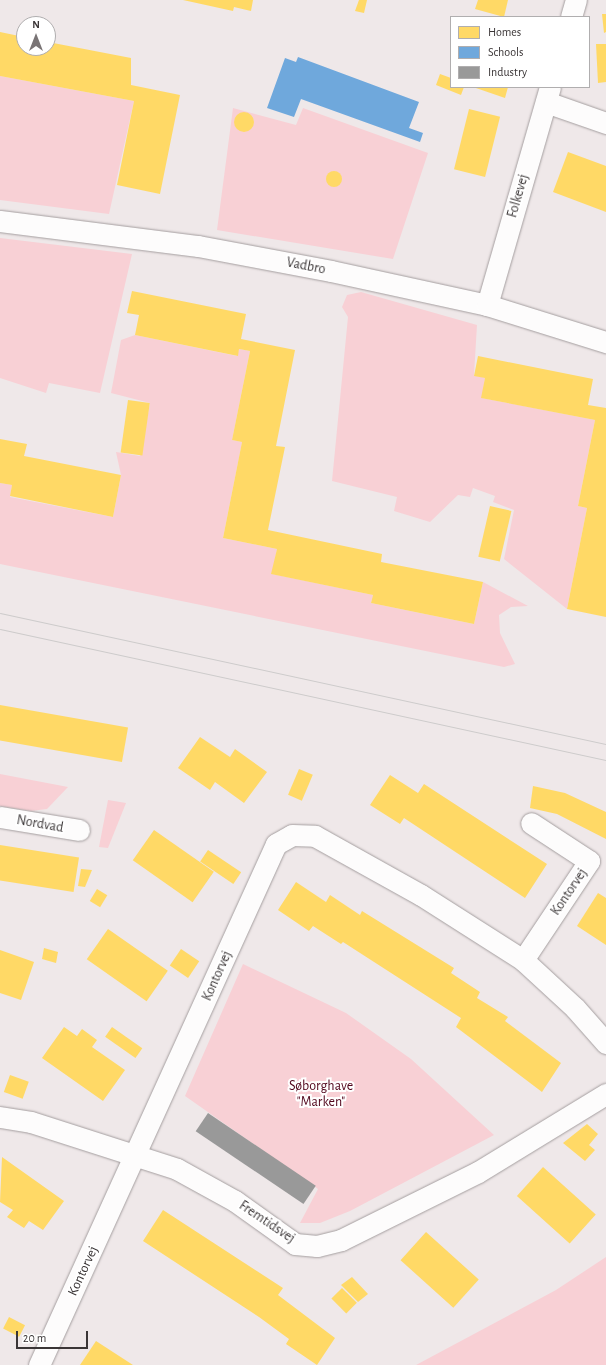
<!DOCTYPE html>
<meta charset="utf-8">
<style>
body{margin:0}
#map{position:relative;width:606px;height:1365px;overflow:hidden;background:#efe8e9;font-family:"Alegreya Sans",sans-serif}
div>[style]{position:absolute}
.green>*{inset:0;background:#f8d0d5}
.homes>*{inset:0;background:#ffd966;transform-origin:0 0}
.round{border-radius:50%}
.schools>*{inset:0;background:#6fa8dc}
.industry>*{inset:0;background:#999;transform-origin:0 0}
.roads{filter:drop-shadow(0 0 1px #a49e9f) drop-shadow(0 0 1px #a49e9f)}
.minor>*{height:21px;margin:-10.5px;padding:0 10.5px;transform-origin:10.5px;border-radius:10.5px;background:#fdfcfc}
.tram>*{height:1px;margin:-0.5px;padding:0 0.5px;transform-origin:0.5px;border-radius:0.5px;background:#cdcbcb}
span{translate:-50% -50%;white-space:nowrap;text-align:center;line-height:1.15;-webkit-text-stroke:4px #fff;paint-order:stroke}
.street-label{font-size:14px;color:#3a3536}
.park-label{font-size:14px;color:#51061c}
.legend{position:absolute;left:450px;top:16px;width:140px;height:72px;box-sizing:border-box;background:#fff;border:1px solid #b0aeaf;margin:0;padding:5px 7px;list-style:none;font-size:12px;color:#3a3536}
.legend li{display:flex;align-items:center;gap:8px;height:20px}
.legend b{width:20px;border:1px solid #b0aeaf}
.north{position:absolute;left:16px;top:16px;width:40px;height:40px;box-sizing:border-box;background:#fff;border:1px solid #b0aeaf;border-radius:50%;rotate:0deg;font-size:11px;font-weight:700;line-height:16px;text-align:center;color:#3a3536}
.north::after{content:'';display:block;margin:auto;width:14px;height:18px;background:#797475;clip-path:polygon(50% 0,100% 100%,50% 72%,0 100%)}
.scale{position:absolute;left:16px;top:1331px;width:72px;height:18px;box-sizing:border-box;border:2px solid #3a3536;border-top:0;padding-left:5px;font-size:12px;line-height:14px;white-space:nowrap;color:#3a3536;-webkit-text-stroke:3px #fff;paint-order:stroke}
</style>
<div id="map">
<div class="green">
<div style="clip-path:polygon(0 76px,134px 101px,109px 214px,0 200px)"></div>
<div style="clip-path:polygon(233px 108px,296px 125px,303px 108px,428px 153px,393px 259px,217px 230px)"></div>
<div style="clip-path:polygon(0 238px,132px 254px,100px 393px,49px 383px,46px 393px,0 378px)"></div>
<div style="clip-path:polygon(361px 292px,477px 325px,474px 375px,485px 378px,482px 398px,595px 420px,578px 506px,587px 508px,567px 609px,504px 559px,514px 510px,493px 502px,495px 496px,473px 488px,470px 497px,458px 495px,430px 522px,394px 511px,397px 497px,332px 481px,348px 317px,342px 307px,347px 295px)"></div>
<div style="clip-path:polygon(135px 335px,237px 356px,239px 349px,250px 351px,232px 440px,242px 442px,223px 538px,277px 549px,272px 574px,373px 595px,371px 603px,474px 624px,483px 582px,528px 606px,511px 607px,499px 615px,500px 633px,515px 664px,504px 667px,0 564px,0 483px,12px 485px,10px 497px,113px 517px,121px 475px,116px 452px,140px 456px,150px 403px,111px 393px,121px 340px)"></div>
<div style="clip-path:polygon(0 774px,68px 787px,47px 809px,31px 811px,0 806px)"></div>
<div style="clip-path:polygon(108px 800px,126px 803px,108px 848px,99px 847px)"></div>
<div style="clip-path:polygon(243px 964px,346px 1013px,411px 1059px,494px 1135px,350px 1211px,320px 1223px,300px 1223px,318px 1189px,185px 1096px)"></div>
<div style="clip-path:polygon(606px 1257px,606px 1365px,416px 1365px,556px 1290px)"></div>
</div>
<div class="homes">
<div style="clip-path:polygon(183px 0,253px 0,251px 11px,234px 7px,233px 11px)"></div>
<div style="clip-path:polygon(359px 0,367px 0,364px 13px,355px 11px)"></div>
<div style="clip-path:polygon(478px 0,508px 0,504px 17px,475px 9px)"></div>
<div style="clip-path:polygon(602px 14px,606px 14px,606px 32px,604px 33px)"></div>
<div style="clip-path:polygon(0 32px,24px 37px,24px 48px,48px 48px,48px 42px,131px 58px,131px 85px,180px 95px,160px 194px,117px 185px,134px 101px,0 76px)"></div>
<div style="clip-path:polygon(596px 44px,606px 44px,606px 82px,598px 83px)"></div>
<div style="clip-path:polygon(440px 74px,451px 78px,451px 87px,464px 87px,461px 95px,436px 85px)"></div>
<div style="clip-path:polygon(473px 87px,508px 87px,505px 98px)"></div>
<div style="left:469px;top:109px;width:32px;height:62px;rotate:14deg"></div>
<div class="round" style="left:234px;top:112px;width:20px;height:20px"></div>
<div style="clip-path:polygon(568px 152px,606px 166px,606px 212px,553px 192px)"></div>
<div class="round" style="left:326px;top:171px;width:16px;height:16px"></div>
<div style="clip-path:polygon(132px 291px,246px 314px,241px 339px,295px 350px,276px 446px,285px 447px,268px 530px,382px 554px,381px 562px,483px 582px,474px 624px,371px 603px,373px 595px,271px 574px,277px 549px,223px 538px,242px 442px,232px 440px,250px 351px,239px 349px,238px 356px,135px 335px,139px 315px,127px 313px)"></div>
<div style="clip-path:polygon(478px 356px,593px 379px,588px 405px,606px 408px,606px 617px,567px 609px,587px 508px,578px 506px,595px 420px,481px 398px,485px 378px,474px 376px)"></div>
<div style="left:128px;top:400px;width:22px;height:53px;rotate:8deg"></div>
<div style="clip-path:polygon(0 439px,27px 444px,24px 456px,121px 475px,113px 517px,10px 496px,12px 485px,0 483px)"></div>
<div style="left:490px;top:506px;width:22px;height:52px;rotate:13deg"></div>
<div style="left:0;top:705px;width:130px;height:35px;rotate:10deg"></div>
<div style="clip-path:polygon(200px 737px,230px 757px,235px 749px,267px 772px,244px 803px,215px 782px,210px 790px,178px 768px)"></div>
<div style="left:299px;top:769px;width:15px;height:28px;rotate:23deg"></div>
<div style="clip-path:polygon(390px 775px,418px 793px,424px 784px,547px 864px,525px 898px,404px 818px,400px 824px,370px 805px)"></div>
<div style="clip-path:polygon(533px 786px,565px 793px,606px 812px,606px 839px,557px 814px,530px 808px)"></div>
<div style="left:154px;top:830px;width:73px;height:37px;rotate:35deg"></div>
<div style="left:0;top:845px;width:80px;height:35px;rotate:9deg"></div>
<div style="left:208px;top:850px;width:40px;height:14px;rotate:34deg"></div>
<div style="clip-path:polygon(81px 869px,92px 870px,85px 887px,78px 886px)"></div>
<div style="clip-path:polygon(296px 882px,326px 902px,330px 895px,360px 915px,362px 911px,454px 968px,451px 973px,480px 992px,477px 998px,508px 1017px,505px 1021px,561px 1063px,542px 1092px,456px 1027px,461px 1018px,343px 942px,341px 944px,313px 926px,309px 931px,278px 910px)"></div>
<div style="left:97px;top:889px;width:12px;height:14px;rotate:31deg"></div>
<div style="clip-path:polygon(598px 893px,606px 898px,606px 945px,577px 926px)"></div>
<div style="left:108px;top:929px;width:73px;height:37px;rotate:35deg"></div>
<div style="clip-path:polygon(44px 948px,58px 952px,56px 963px,42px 959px)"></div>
<div style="left:181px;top:949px;width:22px;height:20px;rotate:34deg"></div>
<div style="clip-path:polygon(0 950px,34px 962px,21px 1000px,0 993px)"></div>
<div style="clip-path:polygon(64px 1027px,77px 1036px,82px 1029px,97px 1040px,92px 1047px,125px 1070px,103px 1101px,42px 1058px)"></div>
<div style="left:112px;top:1027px;width:37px;height:12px;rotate:35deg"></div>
<div style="left:10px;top:1075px;width:20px;height:18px;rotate:20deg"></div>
<div style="clip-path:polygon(587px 1124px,598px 1134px,589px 1145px,595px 1150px,585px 1161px,563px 1143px)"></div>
<div style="clip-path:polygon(2px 1157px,64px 1201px,43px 1230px,29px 1221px,24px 1228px,7px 1217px,13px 1210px,0 1202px)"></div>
<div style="left:543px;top:1167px;width:71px;height:39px;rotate:42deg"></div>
<div style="clip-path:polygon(163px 1210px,283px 1288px,278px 1295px,335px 1338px,317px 1365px,286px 1344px,289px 1339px,259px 1317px,143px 1241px)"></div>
<div style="left:426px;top:1232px;width:71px;height:38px;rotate:42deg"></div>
<div style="clip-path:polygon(352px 1277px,368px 1294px,358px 1302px,341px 1285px)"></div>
<div style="left:342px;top:1288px;width:21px;height:15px;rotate:45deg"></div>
<div style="left:9px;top:1317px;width:18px;height:13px;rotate:27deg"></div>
<div style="clip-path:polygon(96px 1341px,133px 1365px,80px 1365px)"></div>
</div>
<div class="schools">
<div style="clip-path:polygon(298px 57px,419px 102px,409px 128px,423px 133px,420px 142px,301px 99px,294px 117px,267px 108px,285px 58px,296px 62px)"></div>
</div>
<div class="industry">
<div style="left:208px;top:1113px;width:130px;height:22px;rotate:34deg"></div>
</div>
<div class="roads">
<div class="minor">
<div style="left:571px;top:17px;width:18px;rotate:-74deg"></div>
<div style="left:546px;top:102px;width:64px;rotate:19.3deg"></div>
<div style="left:0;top:221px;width:200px;rotate:7.2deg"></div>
<div style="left:198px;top:246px;width:135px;rotate:10.6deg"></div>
<div style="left:331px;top:271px;width:160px;rotate:12.3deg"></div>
<div style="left:487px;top:305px;width:125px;rotate:17.3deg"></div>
<div style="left:487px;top:305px;width:227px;rotate:-73.9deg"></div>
<div style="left:0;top:817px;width:80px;rotate:9.3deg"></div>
<div style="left:523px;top:960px;width:119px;rotate:-56.3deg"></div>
<div style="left:589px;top:861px;width:69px;rotate:-146.8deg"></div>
<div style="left:0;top:1117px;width:31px;rotate:9deg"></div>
<div style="left:31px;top:1122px;width:153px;rotate:17.8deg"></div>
<div style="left:177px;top:1169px;width:66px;rotate:28.9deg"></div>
<div style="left:235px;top:1201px;width:74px;rotate:35.6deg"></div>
<div style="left:295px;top:1244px;width:22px;rotate:5deg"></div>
<div style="left:317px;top:1246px;width:25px;rotate:-14deg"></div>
<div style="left:341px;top:1240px;width:153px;rotate:-26.4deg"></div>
<div style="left:478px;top:1172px;width:150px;rotate:-31.4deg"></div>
<div style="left:39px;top:1365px;width:572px;rotate:-65.54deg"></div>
<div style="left:276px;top:844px;width:18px;rotate:-29deg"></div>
<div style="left:292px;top:835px;width:23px;rotate:2deg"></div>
<div style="left:315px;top:836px;width:121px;rotate:29.1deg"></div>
<div style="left:421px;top:895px;width:121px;rotate:32.5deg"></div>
<div style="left:523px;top:960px;width:71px;rotate:42.7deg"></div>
<div style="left:575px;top:1008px;width:47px;rotate:48.5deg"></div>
</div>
</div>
<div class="tram">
<div style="left:0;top:613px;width:620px;rotate:12.2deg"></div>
<div style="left:0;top:629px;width:620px;rotate:12.2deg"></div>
</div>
<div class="street-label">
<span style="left:518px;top:196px;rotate:-74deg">Folkevej</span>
<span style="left:306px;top:266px;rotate:11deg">Vadbro</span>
<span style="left:40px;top:824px;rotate:10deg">Nordvad</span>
<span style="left:569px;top:892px;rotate:-56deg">Kontorvej</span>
<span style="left:217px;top:976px;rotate:-66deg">Kontorvej</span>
<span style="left:267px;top:1222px;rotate:34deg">Fremtidsvej</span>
<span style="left:83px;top:1271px;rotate:-65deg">Kontorvej</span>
</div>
<div class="park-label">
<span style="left:321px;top:1094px">Søborghave<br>"Marken"</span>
</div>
<ul class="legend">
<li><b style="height:11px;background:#ffd966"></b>Homes</li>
<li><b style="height:11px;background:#6fa8dc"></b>Schools</li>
<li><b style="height:11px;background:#999"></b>Industry</li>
</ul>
<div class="north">N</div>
<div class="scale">20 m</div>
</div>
